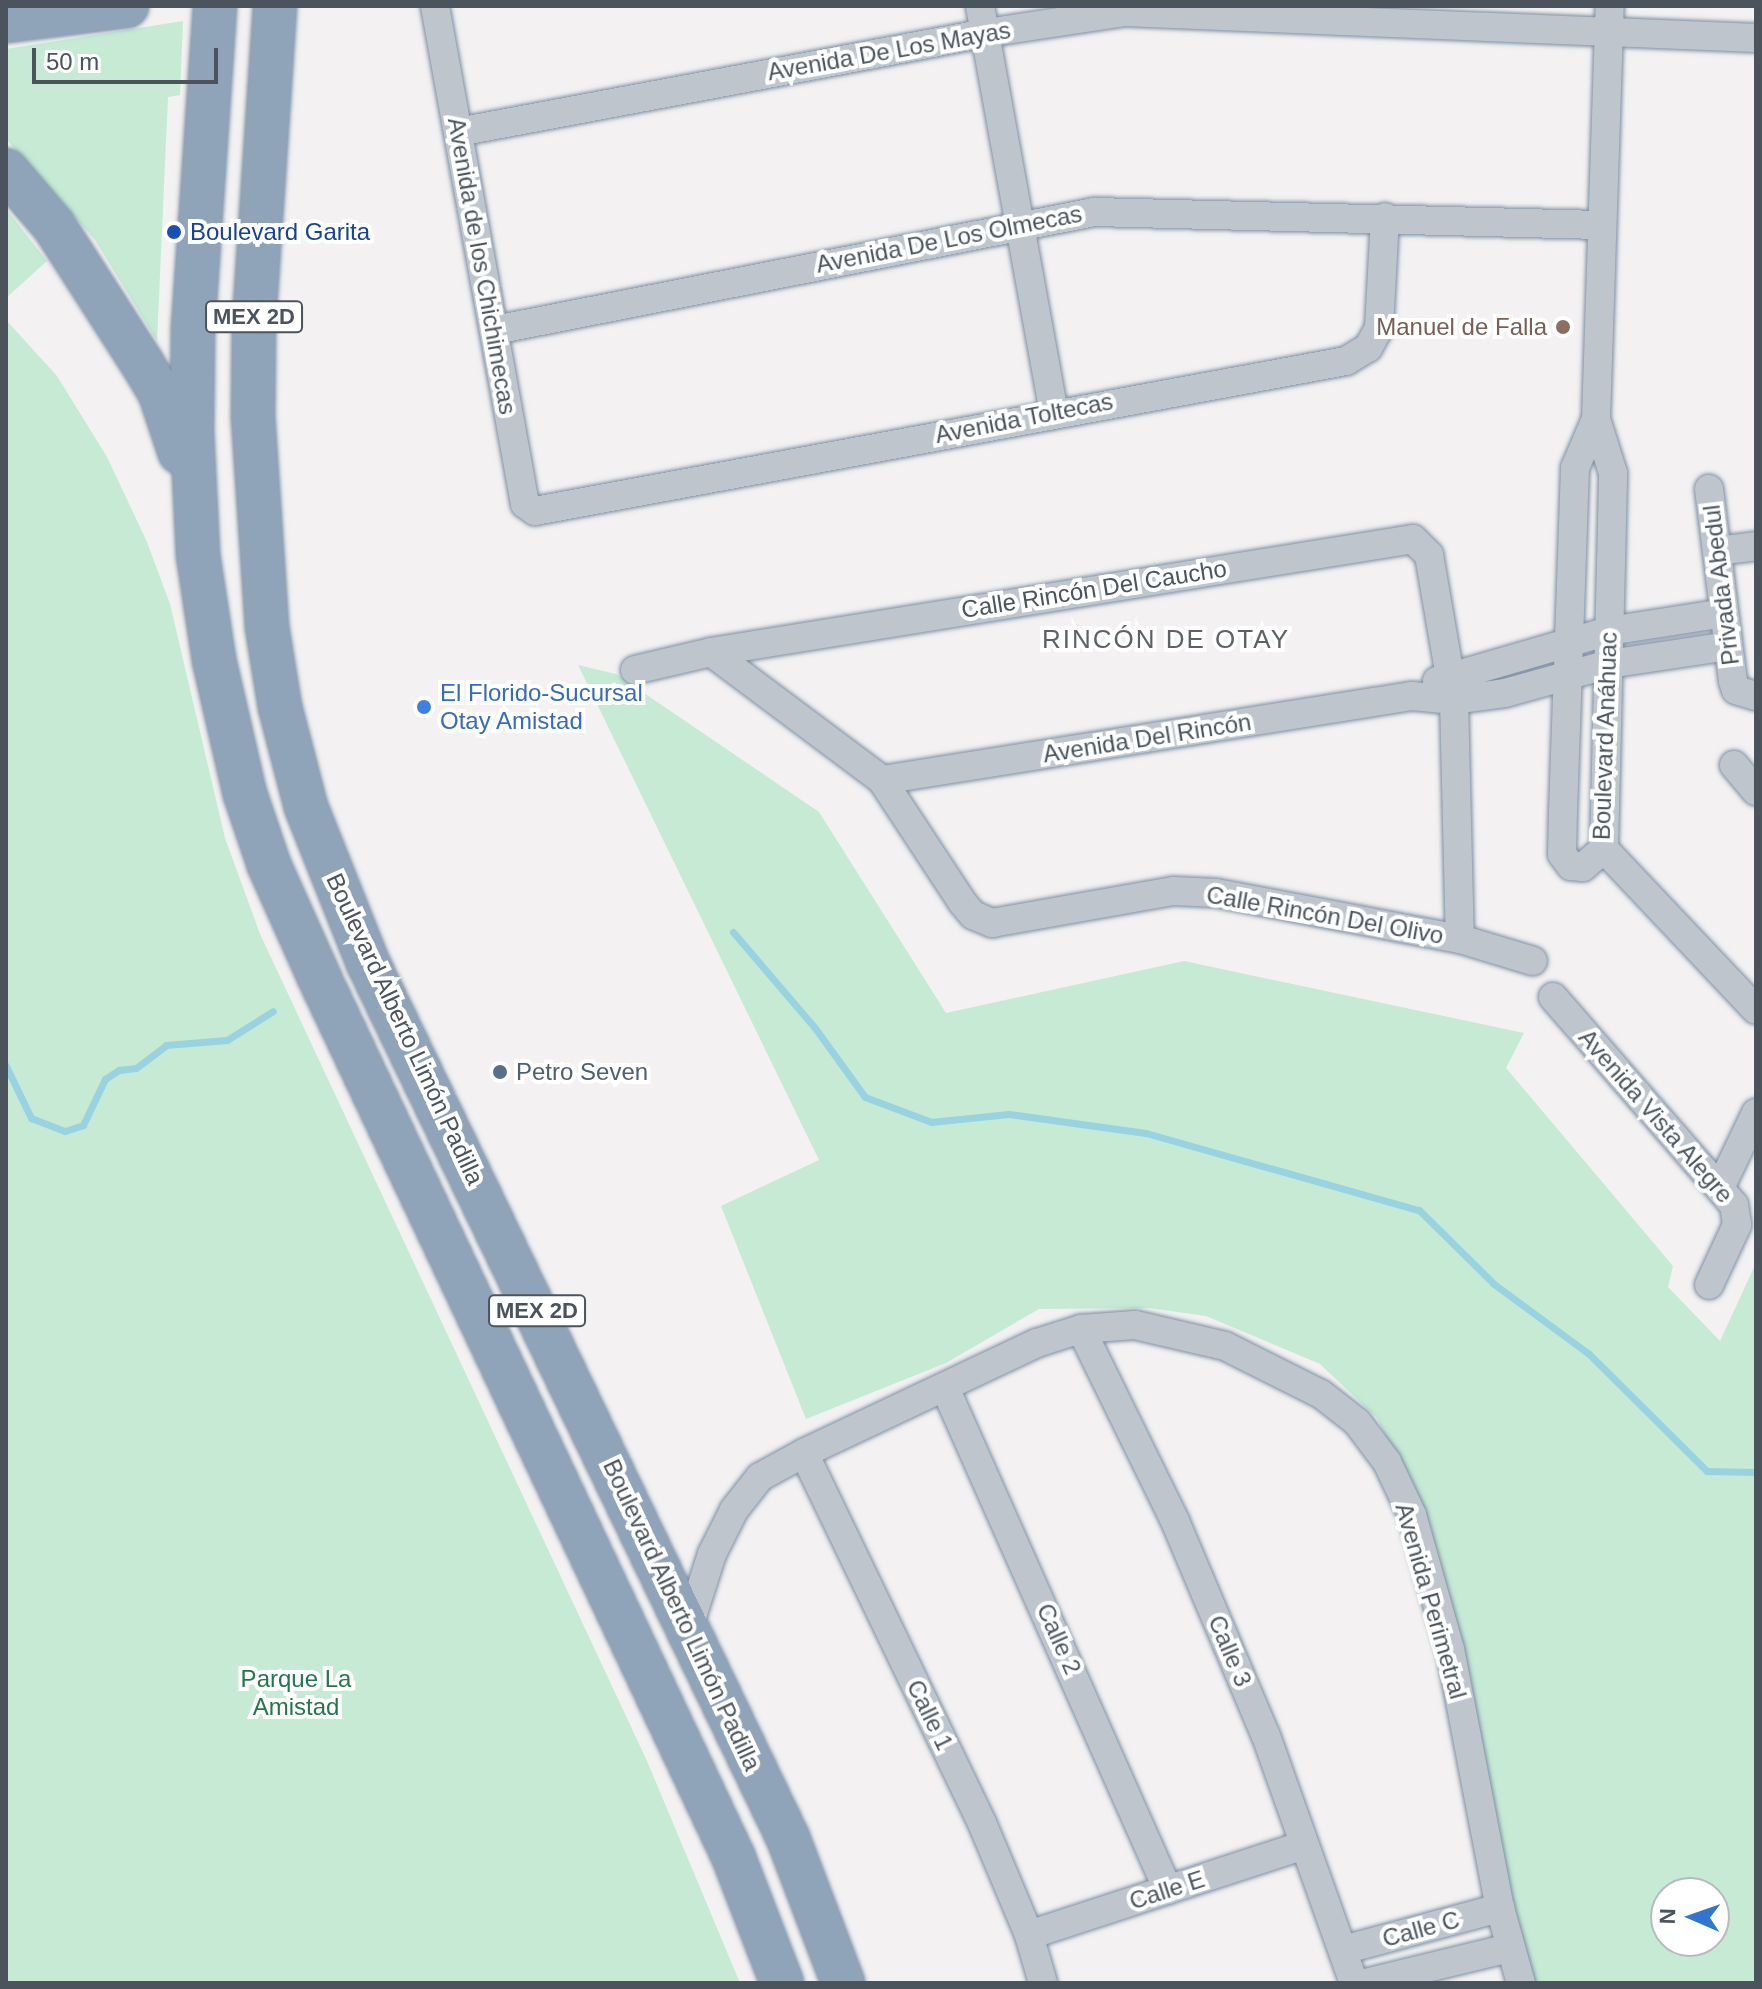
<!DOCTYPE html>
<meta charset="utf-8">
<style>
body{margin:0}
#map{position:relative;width:1762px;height:1989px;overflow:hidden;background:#f3f1f1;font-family:Arial,sans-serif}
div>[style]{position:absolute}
.green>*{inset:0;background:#c6ead4}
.stream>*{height:7px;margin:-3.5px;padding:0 3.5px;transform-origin:3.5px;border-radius:3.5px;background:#99d3e2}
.roads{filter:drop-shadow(0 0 2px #7b8fa5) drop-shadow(0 0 2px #7b8fa5)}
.minor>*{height:28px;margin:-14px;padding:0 14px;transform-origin:14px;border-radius:14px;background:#bfc5cc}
.highway>*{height:42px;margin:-21px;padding:0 21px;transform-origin:21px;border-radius:21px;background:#90a4b9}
.dots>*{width:22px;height:22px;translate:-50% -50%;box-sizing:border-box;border:4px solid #fff;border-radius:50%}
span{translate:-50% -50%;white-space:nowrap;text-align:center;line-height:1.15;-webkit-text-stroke:8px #fff;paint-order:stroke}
.shield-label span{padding:2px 6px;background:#fff;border:2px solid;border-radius:6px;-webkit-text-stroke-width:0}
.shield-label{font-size:22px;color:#4b545c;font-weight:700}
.street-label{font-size:24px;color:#4b545c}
.transit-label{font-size:24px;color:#164399}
.left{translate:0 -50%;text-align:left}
.education-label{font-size:24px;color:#785e54}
.right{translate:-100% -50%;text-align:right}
.shop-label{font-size:24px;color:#366cbe}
.service-label{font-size:24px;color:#4e5e75}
.park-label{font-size:24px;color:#24764d}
.neighbourhood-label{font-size:26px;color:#5e6165;letter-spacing:2px}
.frame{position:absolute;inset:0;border:8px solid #4b545c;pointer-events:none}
.north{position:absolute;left:1650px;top:1877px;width:80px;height:80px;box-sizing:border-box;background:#fff;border:2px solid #b7bbbe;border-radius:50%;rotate:272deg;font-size:22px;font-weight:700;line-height:32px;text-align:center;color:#4b545c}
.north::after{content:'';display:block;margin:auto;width:28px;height:36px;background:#3176ce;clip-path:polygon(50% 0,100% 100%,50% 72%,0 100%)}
.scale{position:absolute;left:32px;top:48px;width:186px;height:36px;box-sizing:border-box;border:4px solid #4b545c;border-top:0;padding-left:10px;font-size:24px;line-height:28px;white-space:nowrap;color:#4b545c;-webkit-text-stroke:6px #fff;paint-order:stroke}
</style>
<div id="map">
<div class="green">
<div style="clip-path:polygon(183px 21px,180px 95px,168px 97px,157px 341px,95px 240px,6px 139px,6px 49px)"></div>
<div style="clip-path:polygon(6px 209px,47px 261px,6px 298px)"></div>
<div style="clip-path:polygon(6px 320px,57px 376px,107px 457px,147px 542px,170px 604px,225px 838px,260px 934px,647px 1761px,740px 1983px,6px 1983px)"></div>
<div style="clip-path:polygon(evenodd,578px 665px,616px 674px,819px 812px,946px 1013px,1184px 961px,1524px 1033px,1506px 1068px,1673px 1266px,1668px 1287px,1720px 1341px,1756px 1263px,1756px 1983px,1529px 1983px,1513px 1946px,1431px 1528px,1377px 1418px,1320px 1364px,1206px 1316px,1149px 1308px,1039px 1309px,946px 1363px,806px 1419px,721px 1206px,819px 1160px,578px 665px,1666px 1893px,1714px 1893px,1714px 1941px,1666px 1941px,1666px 1893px)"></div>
</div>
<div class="stream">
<div style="left:733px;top:932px;width:126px;rotate:49.5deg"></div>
<div style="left:815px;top:1028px;width:85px;rotate:54.1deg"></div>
<div style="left:865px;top:1097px;width:71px;rotate:20.7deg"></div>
<div style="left:931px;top:1122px;width:78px;rotate:-5.9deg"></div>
<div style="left:1009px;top:1114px;width:138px;rotate:7.9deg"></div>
<div style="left:1146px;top:1133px;width:284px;rotate:15.8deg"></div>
<div style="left:1419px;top:1210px;width:105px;rotate:44.6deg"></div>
<div style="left:1494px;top:1284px;width:118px;rotate:36.4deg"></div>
<div style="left:1589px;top:1354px;width:166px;rotate:44.8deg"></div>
<div style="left:1707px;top:1471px;width:49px;rotate:1.2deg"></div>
<div style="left:6px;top:1066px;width:58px;rotate:64.3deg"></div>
<div style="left:31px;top:1118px;width:36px;rotate:21deg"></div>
<div style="left:65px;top:1131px;width:19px;rotate:-18deg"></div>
<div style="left:83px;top:1125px;width:51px;rotate:-64.4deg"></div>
<div style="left:105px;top:1079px;width:17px;rotate:-33deg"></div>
<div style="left:119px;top:1070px;width:17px;rotate:-7deg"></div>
<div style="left:136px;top:1068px;width:38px;rotate:-37deg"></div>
<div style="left:166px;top:1045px;width:61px;rotate:-4.7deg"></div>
<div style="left:227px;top:1040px;width:54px;rotate:-32.2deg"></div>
</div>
<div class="roads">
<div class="minor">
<div style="left:435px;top:6px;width:506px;rotate:79.76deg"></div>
<div style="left:525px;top:504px;width:12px;rotate:35deg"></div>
<div style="left:535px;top:511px;width:825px;rotate:-10.48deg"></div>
<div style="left:1346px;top:361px;width:26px;rotate:-31deg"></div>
<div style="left:1368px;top:348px;width:23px;rotate:-61deg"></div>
<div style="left:1379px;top:328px;width:111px;rotate:-86.9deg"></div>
<div style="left:980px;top:6px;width:413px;rotate:79.7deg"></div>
<div style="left:458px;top:132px;width:537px;rotate:-10.62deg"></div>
<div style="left:986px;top:33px;width:141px;rotate:-8.6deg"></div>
<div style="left:1125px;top:12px;width:632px;rotate:2.36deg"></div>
<div style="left:495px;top:330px;width:611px;rotate:-11.14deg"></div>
<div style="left:1094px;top:212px;width:506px;rotate:1.47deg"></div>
<div style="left:1596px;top:419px;width:53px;rotate:113.2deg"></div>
<div style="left:1575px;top:468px;width:343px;rotate:92deg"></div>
<div style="left:1563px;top:811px;width:43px;rotate:91.3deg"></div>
<div style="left:1562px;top:854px;width:15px;rotate:53deg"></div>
<div style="left:1571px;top:866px;width:12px;rotate:5deg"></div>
<div style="left:1583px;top:867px;width:28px;rotate:-41deg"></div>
<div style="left:1604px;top:849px;width:376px;rotate:-88.6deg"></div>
<div style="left:1613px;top:473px;width:57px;rotate:-107.5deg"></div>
<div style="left:1596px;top:419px;width:413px;rotate:-88.1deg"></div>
<div style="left:1709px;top:489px;width:193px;rotate:82.9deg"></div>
<div style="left:1733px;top:681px;width:9px;rotate:72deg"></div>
<div style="left:1736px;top:690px;width:21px;rotate:17deg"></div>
<div style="left:1717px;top:551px;width:39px;rotate:-7deg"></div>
<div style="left:711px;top:652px;width:214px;rotate:36.8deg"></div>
<div style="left:882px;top:780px;width:146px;rotate:56.7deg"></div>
<div style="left:962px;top:902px;width:17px;rotate:50deg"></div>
<div style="left:973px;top:915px;width:21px;rotate:23deg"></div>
<div style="left:992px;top:923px;width:184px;rotate:-10deg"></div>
<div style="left:1173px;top:891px;width:43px;rotate:2.7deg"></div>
<div style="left:1216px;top:893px;width:248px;rotate:10.7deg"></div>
<div style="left:1460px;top:939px;width:76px;rotate:16.8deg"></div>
<div style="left:635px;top:670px;width:78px;rotate:-13.3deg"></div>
<div style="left:711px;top:652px;width:711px;rotate:-9.14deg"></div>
<div style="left:1413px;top:539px;width:23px;rotate:45deg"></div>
<div style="left:1429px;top:555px;width:147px;rotate:80.2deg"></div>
<div style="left:1454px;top:700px;width:239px;rotate:88.6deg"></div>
<div style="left:1437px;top:681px;width:179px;rotate:-16.2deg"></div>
<div style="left:1609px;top:631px;width:116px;rotate:-8.9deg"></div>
<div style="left:1734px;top:765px;width:34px;rotate:50deg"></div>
<div style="left:882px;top:780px;width:537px;rotate:-9.01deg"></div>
<div style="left:1412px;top:696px;width:42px;rotate:5.4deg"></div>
<div style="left:1454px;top:700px;width:51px;rotate:-7.8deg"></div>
<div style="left:1505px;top:693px;width:108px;rotate:-15.6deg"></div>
<div style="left:1609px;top:664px;width:120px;rotate:-8.6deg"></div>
<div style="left:1604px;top:849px;width:221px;rotate:46.6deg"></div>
<div style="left:1553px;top:997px;width:276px;rotate:49deg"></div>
<div style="left:1734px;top:1205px;width:20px;rotate:81deg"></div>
<div style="left:1737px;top:1225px;width:66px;rotate:115deg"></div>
<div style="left:1721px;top:1186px;width:81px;rotate:-64.4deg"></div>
<div style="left:1081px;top:1329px;width:214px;rotate:63.9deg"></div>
<div style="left:1175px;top:1521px;width:233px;rotate:67.1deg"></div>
<div style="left:1266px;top:1736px;width:262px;rotate:70.4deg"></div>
<div style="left:946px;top:1390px;width:547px;rotate:66.06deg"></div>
<div style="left:804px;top:1453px;width:411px;rotate:64.3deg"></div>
<div style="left:982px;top:1823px;width:121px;rotate:67.2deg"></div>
<div style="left:1029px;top:1935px;width:50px;rotate:73.7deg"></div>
<div style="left:689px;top:1626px;width:76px;rotate:-72.3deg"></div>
<div style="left:712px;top:1554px;width:49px;rotate:-63.4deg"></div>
<div style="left:734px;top:1510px;width:42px;rotate:-51.8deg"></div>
<div style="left:760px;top:1477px;width:50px;rotate:-28.6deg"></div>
<div style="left:804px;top:1453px;width:258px;rotate:-25.3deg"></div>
<div style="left:1037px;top:1343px;width:46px;rotate:-17.7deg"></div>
<div style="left:1081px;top:1329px;width:54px;rotate:-4.2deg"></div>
<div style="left:1135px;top:1325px;width:92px;rotate:13.1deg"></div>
<div style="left:1225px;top:1346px;width:107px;rotate:26.6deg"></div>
<div style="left:1321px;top:1394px;width:46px;rotate:37.9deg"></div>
<div style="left:1357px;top:1422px;width:50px;rotate:53.1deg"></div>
<div style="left:1387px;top:1462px;width:59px;rotate:64.7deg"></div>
<div style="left:1412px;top:1515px;width:139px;rotate:74.2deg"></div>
<div style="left:1450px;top:1649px;width:264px;rotate:79.1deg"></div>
<div style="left:1500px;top:1908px;width:78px;rotate:74.4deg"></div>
<div style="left:1029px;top:1935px;width:289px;rotate:-18.1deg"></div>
<div style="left:1343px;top:1950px;width:163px;rotate:-15deg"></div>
<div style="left:1365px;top:1983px;width:149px;rotate:-13.6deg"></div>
</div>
<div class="highway">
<div style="left:215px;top:6px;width:326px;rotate:93.9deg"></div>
<div style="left:193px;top:331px;width:101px;rotate:90.6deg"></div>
<div style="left:192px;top:432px;width:123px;rotate:87.2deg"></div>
<div style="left:198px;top:555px;width:106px;rotate:81.3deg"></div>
<div style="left:214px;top:660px;width:138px;rotate:77deg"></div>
<div style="left:245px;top:794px;width:75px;rotate:71.3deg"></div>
<div style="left:269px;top:865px;width:123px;rotate:65.9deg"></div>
<div style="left:319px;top:977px;width:972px;rotate:64.78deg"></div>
<div style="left:733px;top:1856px;width:136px;rotate:68.9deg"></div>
<div style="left:275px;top:6px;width:314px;rotate:93.8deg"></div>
<div style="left:254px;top:319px;width:97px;rotate:90.6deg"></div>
<div style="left:253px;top:416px;width:211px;rotate:86.2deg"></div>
<div style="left:267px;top:627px;width:81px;rotate:80.8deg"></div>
<div style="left:280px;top:707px;width:103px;rotate:75.4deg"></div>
<div style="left:306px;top:807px;width:170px;rotate:68.3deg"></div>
<div style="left:369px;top:965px;width:968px;rotate:64.36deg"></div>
<div style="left:788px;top:1838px;width:155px;rotate:69.2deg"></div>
<div style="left:6px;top:21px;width:122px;rotate:-7.1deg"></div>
<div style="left:6px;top:170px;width:74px;rotate:49.4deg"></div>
<div style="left:54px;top:226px;width:163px;rotate:57.3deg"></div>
<div style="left:142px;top:363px;width:35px;rotate:59deg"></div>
<div style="left:160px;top:393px;width:63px;rotate:71.6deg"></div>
</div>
</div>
<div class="dots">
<div style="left:174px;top:232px;background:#1a4fb4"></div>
<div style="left:1563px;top:327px;background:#8d6e63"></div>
<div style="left:424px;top:707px;background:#3f7fe0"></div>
<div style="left:500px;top:1072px;background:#5c6f8a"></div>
</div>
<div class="shield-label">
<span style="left:254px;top:317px">MEX 2D</span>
<span style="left:537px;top:1311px">MEX 2D</span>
</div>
<div class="street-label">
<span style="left:889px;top:51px;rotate:-10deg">Avenida De Los Mayas</span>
<span style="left:949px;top:239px;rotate:-11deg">Avenida De Los Olmecas</span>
<span style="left:482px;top:266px;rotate:80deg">Avenida de los Chichimecas</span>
<span style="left:1024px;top:418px;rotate:-11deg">Avenida Toltecas</span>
<span style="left:1721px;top:585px;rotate:-97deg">Privada Abedul</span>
<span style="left:1094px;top:589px;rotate:-9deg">Calle Rincón Del Caucho</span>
<span style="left:1605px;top:736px;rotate:-88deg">Boulevard Anáhuac</span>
<span style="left:1147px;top:738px;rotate:-9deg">Avenida Del Rincón</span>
<span style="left:1325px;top:915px;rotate:10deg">Calle Rincón Del Olivo</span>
<span style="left:405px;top:1029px;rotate:65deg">Boulevard Alberto Limón Padilla</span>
<span style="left:1656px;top:1116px;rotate:49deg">Avenida Vista Alegre</span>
<span style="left:1431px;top:1601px;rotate:74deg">Avenida Perimetral</span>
<span style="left:682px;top:1615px;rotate:65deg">Boulevard Alberto Limón Padilla</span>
<span style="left:1059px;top:1639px;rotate:66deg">Calle 2</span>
<span style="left:1230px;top:1651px;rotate:67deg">Calle 3</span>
<span style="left:930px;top:1715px;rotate:64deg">Calle 1</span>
<span style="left:1167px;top:1890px;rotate:-18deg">Calle E</span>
<span style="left:1421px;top:1929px;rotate:-15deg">Calle C</span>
</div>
<div class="transit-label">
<span class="left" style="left:190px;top:232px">Boulevard Garita</span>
</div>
<div class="education-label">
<span class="right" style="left:1547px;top:327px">Manuel de Falla</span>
</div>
<div class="shop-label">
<span class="left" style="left:440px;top:707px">El Florido-Sucursal<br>Otay Amistad</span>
</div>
<div class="service-label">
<span class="left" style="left:516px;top:1072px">Petro Seven</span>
</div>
<div class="park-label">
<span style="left:296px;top:1693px">Parque La<br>Amistad</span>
</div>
<div class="neighbourhood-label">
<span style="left:1166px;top:640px">RINCÓN DE OTAY</span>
</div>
<div class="frame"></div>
<div class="north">N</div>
<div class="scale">50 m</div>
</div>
